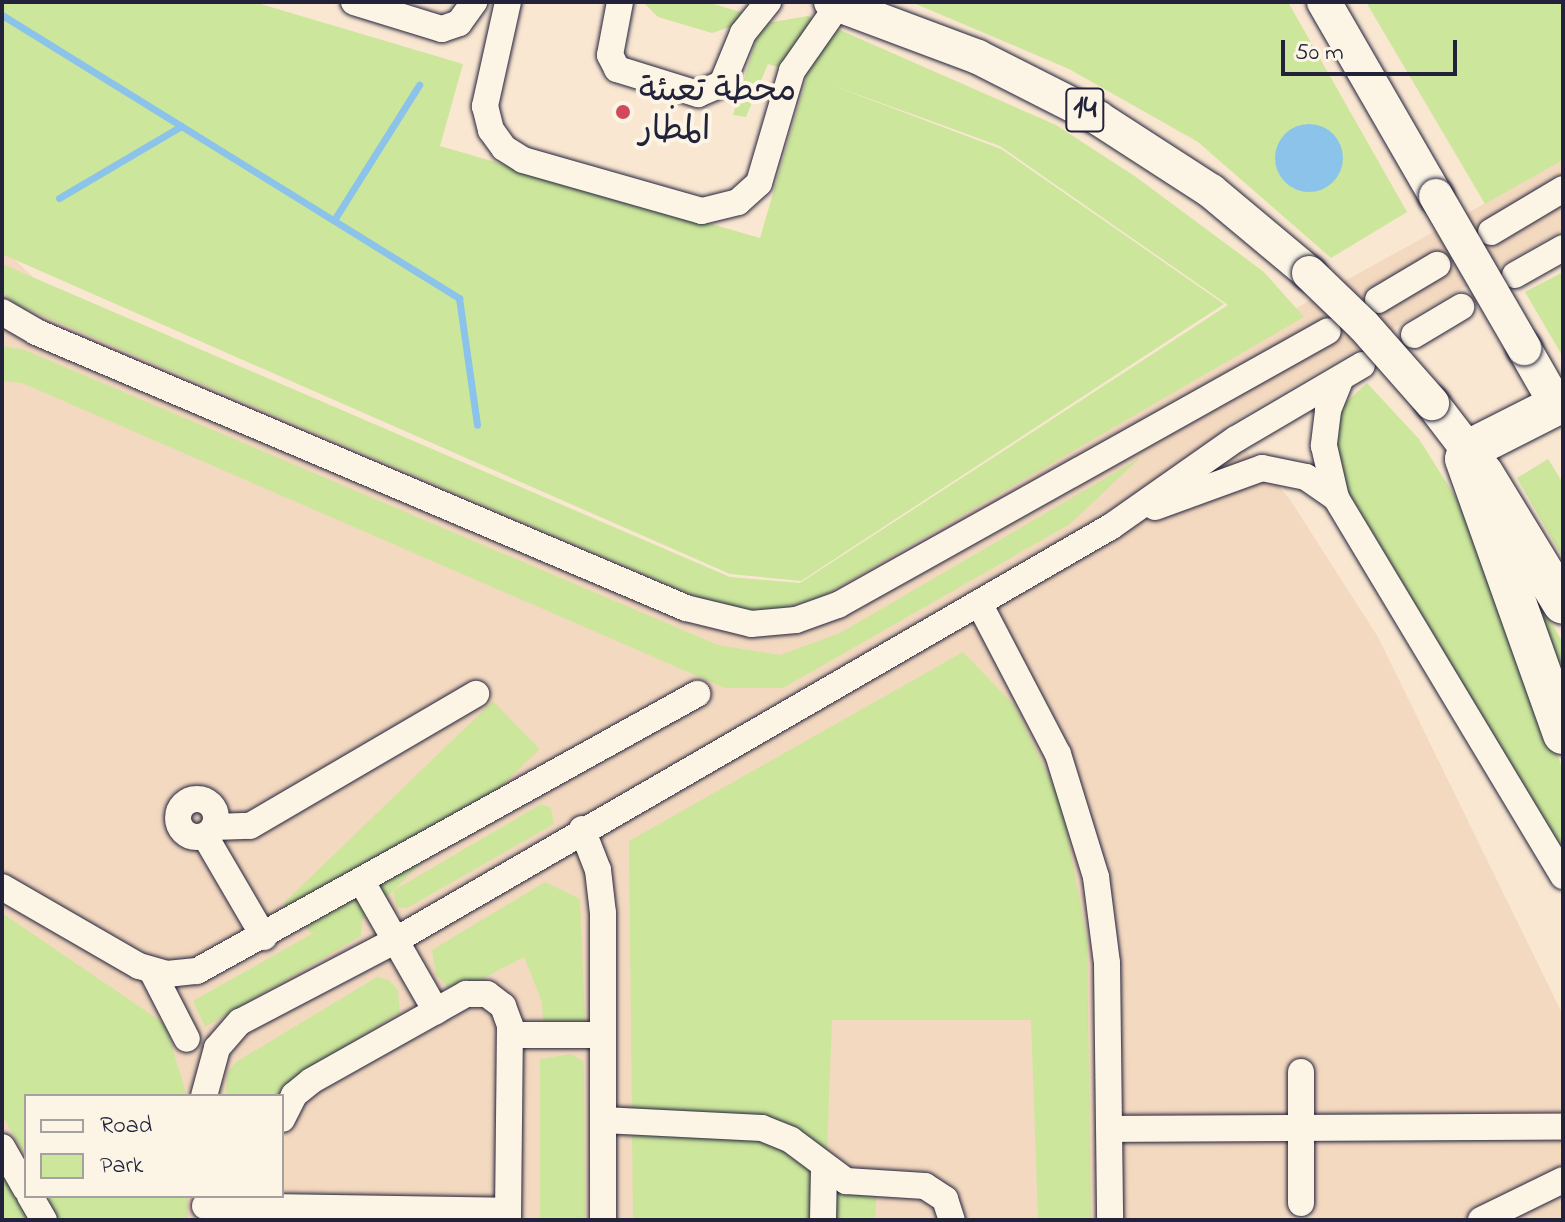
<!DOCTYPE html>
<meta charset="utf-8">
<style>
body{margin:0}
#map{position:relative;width:1565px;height:1222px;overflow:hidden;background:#fae7d2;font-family:"Indie Flower","Playpen Sans Arabic",sans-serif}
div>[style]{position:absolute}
.built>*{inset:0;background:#f4d9c1}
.green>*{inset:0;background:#cce69c;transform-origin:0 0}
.water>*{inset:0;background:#8cc3ea}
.round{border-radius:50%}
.stream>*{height:7px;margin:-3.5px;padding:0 3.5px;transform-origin:3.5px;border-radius:3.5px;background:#8cc3ea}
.roads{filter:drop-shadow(0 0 2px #22223b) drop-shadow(0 0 2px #22223b)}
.minor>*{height:26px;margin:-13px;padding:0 13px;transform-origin:13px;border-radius:13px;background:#fcf5e5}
.minor>.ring{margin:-13px;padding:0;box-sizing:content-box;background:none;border:26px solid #fcf5e5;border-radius:50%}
.major>*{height:34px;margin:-17px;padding:0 17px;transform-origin:17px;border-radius:17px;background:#fcf5e5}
.highway>*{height:40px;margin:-20px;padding:0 20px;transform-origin:20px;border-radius:20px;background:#fcf5e5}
.bridges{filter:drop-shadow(0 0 2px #22223b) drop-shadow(0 0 2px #22223b)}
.major-bridge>*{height:34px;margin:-17px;padding:0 17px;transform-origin:17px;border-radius:17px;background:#fcf5e5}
.dots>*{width:22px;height:22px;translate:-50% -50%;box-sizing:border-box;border:4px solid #fcf5e5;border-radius:50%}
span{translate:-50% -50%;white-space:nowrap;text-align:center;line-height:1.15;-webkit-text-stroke:8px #fcf5e5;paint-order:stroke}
.shield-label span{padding:2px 6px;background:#fcf5e5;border:2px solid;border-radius:6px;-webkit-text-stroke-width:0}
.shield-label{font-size:32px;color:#22223b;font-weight:700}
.poi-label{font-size:34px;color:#22223b}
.left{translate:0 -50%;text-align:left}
.frame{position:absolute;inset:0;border:4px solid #22223b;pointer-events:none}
.legend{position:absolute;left:24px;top:1094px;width:260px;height:104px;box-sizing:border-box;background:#fcf5e5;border:2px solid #a5a1a1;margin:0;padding:10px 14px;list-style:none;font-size:24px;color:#22223b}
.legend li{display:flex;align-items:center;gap:16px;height:40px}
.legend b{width:40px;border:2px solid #a5a1a1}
.scale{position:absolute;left:1281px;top:40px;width:176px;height:36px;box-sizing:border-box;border:4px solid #22223b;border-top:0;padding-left:10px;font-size:24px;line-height:28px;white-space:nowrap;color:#22223b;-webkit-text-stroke:6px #fcf5e5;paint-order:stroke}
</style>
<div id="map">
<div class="built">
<div style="clip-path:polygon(evenodd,1563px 160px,1563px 230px,1224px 426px,1289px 498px,1378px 637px,1563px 1015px,1563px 1220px,2px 1220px,2px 247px,36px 280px,773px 598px,1563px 160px,26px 1096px,282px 1096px,282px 1196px,26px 1196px,26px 1096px)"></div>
</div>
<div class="green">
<div style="clip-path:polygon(2px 2px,254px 2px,463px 64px,440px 146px,760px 238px,807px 77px,768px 64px,746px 117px,733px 115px,761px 24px,808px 16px,1056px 125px,1136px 177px,1264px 272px,1304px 317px,821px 597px,764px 613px,721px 607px,16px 304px,2px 292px,2px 264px,730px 577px,800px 583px,1228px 305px,1000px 146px,826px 83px,1001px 149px,1224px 304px,801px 581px,730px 574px,2px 254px)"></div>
<div style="clip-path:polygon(643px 2px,707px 2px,744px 13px,736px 25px,712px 33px,658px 17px)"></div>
<div style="clip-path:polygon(911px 2px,1288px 2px,1407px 212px,1331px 258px,1198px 142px,1069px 69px)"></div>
<div style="clip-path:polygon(1366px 2px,1563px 2px,1563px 160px,1485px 204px)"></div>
<div style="clip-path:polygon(1563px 272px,1563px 357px,1525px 292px)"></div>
<div style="clip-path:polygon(2px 346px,25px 350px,718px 645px,780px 655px,840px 633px,1140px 458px,1070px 524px,783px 688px,725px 688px,22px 383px,2px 381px)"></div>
<div style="clip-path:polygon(1367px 383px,1419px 439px,1465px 512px,1505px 602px,1563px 771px,1563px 851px,1346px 490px,1334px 445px,1341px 407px)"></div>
<div style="clip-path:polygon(1548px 459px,1563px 483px,1563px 558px,1517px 478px)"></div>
<div style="clip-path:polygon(1547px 615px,1563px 643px,1563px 698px,1535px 622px)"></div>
<div style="clip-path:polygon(963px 652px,1014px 705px,1061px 801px,1087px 939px,1091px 1220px,1038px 1220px,1031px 1020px,832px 1020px,826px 1178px,877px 1187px,875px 1220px,633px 1220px,629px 841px)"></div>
<div style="left:493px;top:701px;width:67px;height:292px;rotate:46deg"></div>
<div style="clip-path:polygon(541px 804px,551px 808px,554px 824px,407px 908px,397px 907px,393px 891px)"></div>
<div style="clip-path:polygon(545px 882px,580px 899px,585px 1022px,543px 1021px,542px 1002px,524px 957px,467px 987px,450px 990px,436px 975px,432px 950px)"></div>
<div style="clip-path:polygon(2px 913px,165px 1024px,187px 1096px,26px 1096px,26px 1157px,2px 1115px)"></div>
<div style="clip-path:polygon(347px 914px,362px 920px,361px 936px,205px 1027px,193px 1001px)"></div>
<div style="clip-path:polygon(377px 977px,389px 980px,398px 990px,400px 1012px,292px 1080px,279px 1096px,226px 1096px,227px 1073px,236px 1062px)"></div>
<div style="clip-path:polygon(571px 1054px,583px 1061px,584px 1072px,585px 1220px,540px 1220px,540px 1059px)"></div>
<div style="clip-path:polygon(2px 1173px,29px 1220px,2px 1220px)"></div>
<div style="left:49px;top:1196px;width:139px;height:27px"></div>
</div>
<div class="water">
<div class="round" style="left:1275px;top:124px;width:68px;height:68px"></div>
</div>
<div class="stream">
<div style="left:2px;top:15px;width:538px;rotate:31.77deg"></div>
<div style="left:459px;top:298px;width:128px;rotate:81.9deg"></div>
<div style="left:59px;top:198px;width:142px;rotate:-30.5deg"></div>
<div style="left:334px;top:220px;width:160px;rotate:-57.8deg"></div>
</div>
<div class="roads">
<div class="minor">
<div style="left:354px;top:2px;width:92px;rotate:17.1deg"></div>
<div style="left:442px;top:29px;width:18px;rotate:-19deg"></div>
<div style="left:459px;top:23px;width:26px;rotate:-54deg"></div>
<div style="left:508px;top:2px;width:107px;rotate:102.5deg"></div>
<div style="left:485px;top:106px;width:25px;rotate:76deg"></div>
<div style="left:491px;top:130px;width:22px;rotate:54deg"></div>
<div style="left:504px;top:148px;width:22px;rotate:32deg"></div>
<div style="left:523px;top:160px;width:186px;rotate:15.9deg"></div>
<div style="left:702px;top:211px;width:37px;rotate:-14deg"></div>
<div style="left:738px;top:202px;width:28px;rotate:-42deg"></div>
<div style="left:759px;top:183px;width:117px;rotate:-73.6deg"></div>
<div style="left:792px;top:71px;width:82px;rotate:-55deg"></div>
<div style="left:620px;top:2px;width:54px;rotate:100.7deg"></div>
<div style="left:610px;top:55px;width:16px;rotate:63deg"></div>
<div style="left:617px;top:69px;width:85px;rotate:17.2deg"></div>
<div style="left:698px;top:94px;width:26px;rotate:-23deg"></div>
<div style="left:722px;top:84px;width:55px;rotate:-67.6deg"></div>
<div style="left:743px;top:33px;width:40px;rotate:-51deg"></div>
<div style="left:1491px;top:232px;width:84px;rotate:-30.8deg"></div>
<div style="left:1515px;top:275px;width:55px;rotate:-29.4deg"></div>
<div style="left:1378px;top:300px;width:69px;rotate:-30.7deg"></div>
<div style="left:2px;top:312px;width:39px;rotate:30deg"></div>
<div style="left:36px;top:332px;width:706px;rotate:23.01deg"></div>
<div style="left:686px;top:608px;width:67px;rotate:13.8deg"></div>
<div style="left:751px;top:624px;width:45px;rotate:-5.1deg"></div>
<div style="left:796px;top:620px;width:45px;rotate:-19.7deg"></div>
<div style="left:838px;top:605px;width:561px;rotate:-29.21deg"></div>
<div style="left:1414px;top:335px;width:55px;rotate:-30.8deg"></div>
<div style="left:1341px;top:378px;width:35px;rotate:112deg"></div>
<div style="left:1328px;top:411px;width:35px;rotate:97deg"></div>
<div style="left:1324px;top:446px;width:53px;rotate:77deg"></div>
<div style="left:1336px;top:498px;width:441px;rotate:59deg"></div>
<div style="left:1155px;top:507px;width:114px;rotate:-20deg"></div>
<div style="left:1262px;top:468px;width:45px;rotate:11.6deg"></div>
<div style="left:1306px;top:477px;width:37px;rotate:35deg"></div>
<div style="left:979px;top:603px;width:170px;rotate:62.4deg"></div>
<div style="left:1058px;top:754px;width:129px;rotate:72.8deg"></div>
<div style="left:1096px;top:877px;width:87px;rotate:82.7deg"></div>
<div style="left:1107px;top:963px;width:257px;rotate:89.3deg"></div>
<div class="ring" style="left:178px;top:799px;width:12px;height:12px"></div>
<div style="left:214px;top:827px;width:36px;rotate:-2deg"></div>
<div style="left:250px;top:826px;width:262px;rotate:-30.3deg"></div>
<div style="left:582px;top:829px;width:44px;rotate:68.7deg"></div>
<div style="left:598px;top:870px;width:43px;rotate:83.4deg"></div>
<div style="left:603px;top:913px;width:307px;rotate:90deg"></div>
<div style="left:205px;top:836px;width:117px;rotate:59.7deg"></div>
<div style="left:362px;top:882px;width:149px;rotate:60.2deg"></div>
<div style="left:2px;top:887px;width:158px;rotate:30deg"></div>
<div style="left:139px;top:966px;width:29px;rotate:16deg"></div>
<div style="left:167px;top:974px;width:30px;rotate:-6deg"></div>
<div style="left:197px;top:971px;width:572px;rotate:-28.99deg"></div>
<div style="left:152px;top:971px;width:76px;rotate:62.8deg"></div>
<div style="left:510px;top:1035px;width:93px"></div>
<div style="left:204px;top:1096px;width:50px;rotate:-74.8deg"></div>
<div style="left:217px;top:1048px;width:35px;rotate:-49deg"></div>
<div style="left:240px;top:1022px;width:176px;rotate:-27.7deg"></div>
<div style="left:396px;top:940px;width:827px;rotate:-30.04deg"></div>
<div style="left:1112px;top:526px;width:151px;rotate:-35.1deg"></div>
<div style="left:1236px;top:439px;width:146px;rotate:-30.4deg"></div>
<div style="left:282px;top:1119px;width:27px;rotate:-63deg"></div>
<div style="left:294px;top:1095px;width:22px;rotate:-39deg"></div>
<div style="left:311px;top:1081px;width:178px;rotate:-29.3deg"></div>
<div style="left:466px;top:994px;width:21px"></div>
<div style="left:487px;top:994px;width:20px;rotate:37deg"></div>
<div style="left:503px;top:1006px;width:20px;rotate:70deg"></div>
<div style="left:510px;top:1025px;width:195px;rotate:90.6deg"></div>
<div style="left:603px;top:1120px;width:159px;rotate:2.9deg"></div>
<div style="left:762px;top:1128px;width:31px;rotate:22deg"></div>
<div style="left:791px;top:1140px;width:69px;rotate:36.7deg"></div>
<div style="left:846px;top:1181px;width:79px;rotate:3.6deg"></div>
<div style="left:925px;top:1186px;width:24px;rotate:33deg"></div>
<div style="left:945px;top:1199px;width:22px;rotate:72deg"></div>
<div style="left:1110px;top:1129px;width:453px;rotate:-0.3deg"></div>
<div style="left:2px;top:1147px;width:48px;rotate:60.3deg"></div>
<div style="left:30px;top:1196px;width:28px;rotate:60deg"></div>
<div style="left:1301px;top:1203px;width:131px;rotate:-90deg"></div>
<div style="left:205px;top:1206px;width:303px;rotate:0.9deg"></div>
<div style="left:823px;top:1220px;width:53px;rotate:-88.9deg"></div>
<div style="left:1481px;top:1220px;width:91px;rotate:-26deg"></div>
</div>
<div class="major">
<div style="left:831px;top:2px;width:157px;rotate:20.5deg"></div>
<div style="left:978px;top:57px;width:135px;rotate:26.9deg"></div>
<div style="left:1098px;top:118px;width:135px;rotate:32.9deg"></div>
<div style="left:1211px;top:191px;width:128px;rotate:39.9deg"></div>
<div style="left:1324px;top:2px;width:224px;rotate:60deg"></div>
<div style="left:1524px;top:348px;width:64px;rotate:60.3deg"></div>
<div style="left:1432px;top:403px;width:59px;rotate:52.5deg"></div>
</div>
<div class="highway">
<div style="left:1563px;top:402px;width:106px;rotate:153.2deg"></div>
<div style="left:1468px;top:450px;width:9px;rotate:108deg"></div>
<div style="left:1465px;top:459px;width:292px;rotate:70.4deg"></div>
<div style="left:1483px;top:473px;width:153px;rotate:58.6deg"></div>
</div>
</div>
<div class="bridges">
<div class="major-bridge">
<div style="left:1436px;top:196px;width:176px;rotate:59.9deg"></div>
<div style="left:1309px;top:273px;width:76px;rotate:43.9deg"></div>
<div style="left:1364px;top:326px;width:103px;rotate:48.6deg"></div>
</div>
</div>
<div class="dots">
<div style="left:623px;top:112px;background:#d1495b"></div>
</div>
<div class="shield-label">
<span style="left:1085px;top:110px">14</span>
</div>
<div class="poi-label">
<span class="left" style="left:639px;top:112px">محطة تعبئة<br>المطار</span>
</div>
<div class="frame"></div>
<ul class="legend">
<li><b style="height:10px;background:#fcf5e5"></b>Road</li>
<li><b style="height:22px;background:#cce69c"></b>Park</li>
</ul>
<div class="scale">50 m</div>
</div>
